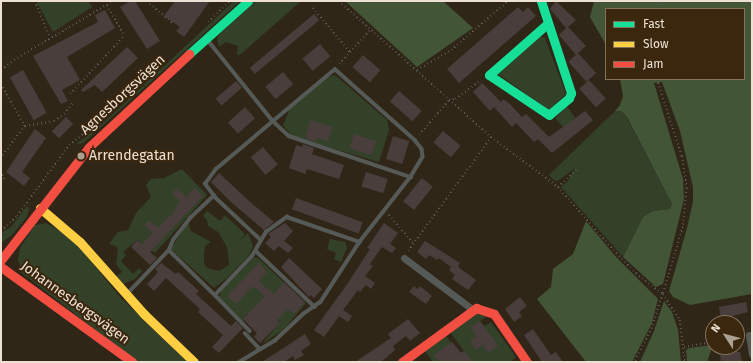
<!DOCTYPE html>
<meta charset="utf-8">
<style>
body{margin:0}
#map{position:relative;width:753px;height:363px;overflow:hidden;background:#302618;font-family:"Fira Sans",sans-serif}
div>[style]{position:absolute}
.green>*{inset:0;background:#334128}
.forest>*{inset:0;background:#435537}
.building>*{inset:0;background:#493e3c;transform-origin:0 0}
.path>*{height:1.5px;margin-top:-0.75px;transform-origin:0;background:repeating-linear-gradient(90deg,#5a5a55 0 1px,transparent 0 4px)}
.lane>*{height:3.5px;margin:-1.75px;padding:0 1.75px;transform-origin:1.75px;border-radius:1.75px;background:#565a57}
.street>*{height:7px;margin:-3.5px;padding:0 3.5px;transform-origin:3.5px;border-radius:3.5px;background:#565a57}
.fast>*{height:9px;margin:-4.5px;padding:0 4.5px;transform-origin:4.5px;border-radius:4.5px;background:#16e098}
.slow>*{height:9px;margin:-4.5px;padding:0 4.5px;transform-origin:4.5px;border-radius:4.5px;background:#ffcf43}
.jam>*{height:9px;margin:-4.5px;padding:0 4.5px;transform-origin:4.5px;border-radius:4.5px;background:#f24e42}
.dots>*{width:11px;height:11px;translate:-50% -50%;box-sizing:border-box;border:2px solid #3a270e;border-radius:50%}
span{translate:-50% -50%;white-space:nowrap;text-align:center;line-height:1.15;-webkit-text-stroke:4px #3a270e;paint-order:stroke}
.street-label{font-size:14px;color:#eee1d3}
.poi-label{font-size:14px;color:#eee1d3}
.left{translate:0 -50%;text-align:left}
.frame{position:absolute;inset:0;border:2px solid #eee1d3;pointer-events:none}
.legend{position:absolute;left:605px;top:8px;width:140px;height:72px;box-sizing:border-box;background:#3a270e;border:1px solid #82715d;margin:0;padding:5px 7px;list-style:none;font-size:12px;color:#eee1d3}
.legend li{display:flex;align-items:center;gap:8px;height:20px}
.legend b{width:20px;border:1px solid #82715d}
.north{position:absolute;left:705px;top:315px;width:40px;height:40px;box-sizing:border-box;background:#3a270e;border:1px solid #82715d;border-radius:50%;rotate:306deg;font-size:11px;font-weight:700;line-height:16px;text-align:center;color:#eee1d3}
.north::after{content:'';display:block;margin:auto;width:14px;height:18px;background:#aca092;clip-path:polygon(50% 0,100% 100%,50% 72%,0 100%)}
</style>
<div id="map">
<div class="green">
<div style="clip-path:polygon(36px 1px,88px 1px,92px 7px,53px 32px)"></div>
<div style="clip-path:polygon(234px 1px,240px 1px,100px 128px,83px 143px,75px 145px,102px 124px)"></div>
<div style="clip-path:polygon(255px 1px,301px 1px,241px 54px,237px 55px,238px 46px,226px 42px,219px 47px,217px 39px,220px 34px)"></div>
<div style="clip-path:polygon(539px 36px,545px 38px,566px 94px,549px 110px,498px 74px)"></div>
<div style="clip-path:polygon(335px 75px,387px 120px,389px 130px,379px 162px,303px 140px,291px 135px,283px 125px,290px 108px,326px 78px)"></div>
<div style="clip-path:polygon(567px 106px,575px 118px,564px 128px,555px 118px)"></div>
<div style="clip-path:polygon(615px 111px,621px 111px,627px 118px,672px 204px,670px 209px,653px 211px,643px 217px,623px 257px,561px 187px,567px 182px,575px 168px,559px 180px,555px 181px,549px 175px)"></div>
<div style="clip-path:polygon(182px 169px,207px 195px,155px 253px,137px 240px,123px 252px,126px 255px,121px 261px,133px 274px,139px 268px,142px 271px,135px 279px,123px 284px,116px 276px,122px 272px,116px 264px,118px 249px,116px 246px,109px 244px,118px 232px,128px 230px,136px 213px,151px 197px,146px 185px,151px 179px,164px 178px)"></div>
<div style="clip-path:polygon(27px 206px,29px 209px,27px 217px,12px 235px,1px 243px,1px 233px,11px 227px)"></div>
<div style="clip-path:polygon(207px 211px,220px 221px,225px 215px,220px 211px,224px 214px,245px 234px,237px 243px,248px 233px,253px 246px,249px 255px,227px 278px,214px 288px,171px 249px,188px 222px,191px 231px,211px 242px,205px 246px,204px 253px,204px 263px,207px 268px,219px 271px,229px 265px,227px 247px,218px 232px,208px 226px,207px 220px,203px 216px)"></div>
<div style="clip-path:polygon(46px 223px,63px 233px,80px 248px,121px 298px,187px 362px,137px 362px,22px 273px,18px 259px,20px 248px,35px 225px)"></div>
<div style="clip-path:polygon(330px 239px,345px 242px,347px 248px,341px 262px,334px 259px,336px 253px,327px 249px)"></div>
<div style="clip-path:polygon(254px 257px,258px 258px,306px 303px,284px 329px,262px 344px,280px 322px,259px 303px,243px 319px,244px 322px,219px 297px,222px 290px)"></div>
<div style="clip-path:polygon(476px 312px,487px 316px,480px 321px,484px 326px,491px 322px,516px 357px,511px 362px,433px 362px,424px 350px,445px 335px,460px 354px,464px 351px,450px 332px)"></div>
</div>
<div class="forest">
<div style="clip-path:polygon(345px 1px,443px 1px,473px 28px,417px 67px)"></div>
<div style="clip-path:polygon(594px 1px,752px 1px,752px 294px,690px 305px,673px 297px,669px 291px,687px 228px,693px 202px,693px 187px,680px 131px,662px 82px,654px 83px,683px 179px,684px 199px,663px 284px,656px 287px,623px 257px,643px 217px,653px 211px,670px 209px,672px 204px,627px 117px,621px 111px,615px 111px,620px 105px,623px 96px,620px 79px,744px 79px,744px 9px,606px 9px,606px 45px,590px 17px)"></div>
<div style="clip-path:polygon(586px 221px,616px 257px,658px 299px,652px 323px,632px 362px,586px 362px,537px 299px,551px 287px,553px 269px,573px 254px)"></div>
<div style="clip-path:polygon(664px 301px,672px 312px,678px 330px,681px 362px,640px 362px,654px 331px)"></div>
<div style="clip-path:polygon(713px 345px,707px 362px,687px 362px,686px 350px,689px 348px)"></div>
</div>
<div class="building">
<div style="clip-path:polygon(130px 1px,135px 1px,160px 41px,147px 49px,120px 7px)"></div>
<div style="clip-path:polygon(175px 1px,210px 1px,184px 37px,176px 31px,180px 27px,164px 16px)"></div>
<div style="clip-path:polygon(556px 1px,576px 20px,568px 27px,586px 46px,576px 55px,559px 35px,566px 28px,550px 9px)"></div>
<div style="clip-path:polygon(518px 7px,523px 12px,528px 7px,536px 16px,459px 83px,447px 69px)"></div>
<div style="clip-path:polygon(105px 10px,115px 28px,67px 57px,80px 80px,62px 90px,68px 101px,61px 104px,33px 56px,98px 22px,95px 15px)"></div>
<div style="left:314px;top:14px;width:8px;height:84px;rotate:50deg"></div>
<div style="left:320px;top:44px;width:16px;height:23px;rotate:50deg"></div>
<div style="clip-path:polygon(127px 47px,138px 58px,102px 92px,95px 85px,83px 92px,81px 90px)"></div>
<div style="left:578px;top:53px;width:27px;height:13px;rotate:48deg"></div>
<div style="left:363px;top:55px;width:23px;height:16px;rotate:41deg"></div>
<div style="left:23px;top:70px;width:49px;height:15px;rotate:61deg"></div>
<div style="left:283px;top:72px;width:16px;height:23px;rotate:50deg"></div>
<div style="left:589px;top:80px;width:25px;height:13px;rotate:48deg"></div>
<div style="left:236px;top:81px;width:9px;height:27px;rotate:49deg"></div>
<div style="clip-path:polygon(482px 83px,501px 102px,503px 99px,510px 104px,522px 117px,526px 114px,549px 137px,585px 111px,593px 120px,552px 153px,538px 139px,534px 142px,516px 123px,512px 127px,494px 107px,490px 111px,473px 92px)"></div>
<div style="left:399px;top:91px;width:30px;height:14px;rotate:41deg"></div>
<div style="left:245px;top:107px;width:15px;height:23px;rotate:48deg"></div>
<div style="left:66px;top:117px;width:10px;height:20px;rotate:45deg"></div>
<div style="clip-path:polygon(310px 120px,332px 127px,328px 141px,317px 138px,316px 142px,305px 138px)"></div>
<div style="clip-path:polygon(35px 129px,46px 138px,22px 172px,30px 178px,24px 186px,6px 172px)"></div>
<div style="left:443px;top:131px;width:23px;height:15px;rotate:40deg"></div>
<div style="left:354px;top:134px;width:23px;height:15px;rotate:18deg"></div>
<div style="left:393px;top:136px;width:17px;height:24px;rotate:17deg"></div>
<div style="clip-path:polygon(303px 144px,314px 148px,312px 154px,344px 165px,339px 179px,307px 169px,305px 174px,289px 168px,296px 145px,302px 147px)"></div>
<div style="left:263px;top:147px;width:23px;height:16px;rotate:50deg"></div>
<div style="left:366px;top:172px;width:23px;height:15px;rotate:18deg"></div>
<div style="clip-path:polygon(219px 173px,249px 201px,274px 222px,264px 230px,231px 202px,211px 182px)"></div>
<div style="left:422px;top:178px;width:14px;height:30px;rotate:39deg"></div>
<div style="clip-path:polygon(177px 188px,186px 197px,195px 188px,203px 196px,150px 252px,157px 258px,150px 265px,131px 247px,137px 240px,142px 244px,153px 233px,144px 225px,149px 220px,158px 228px,176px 210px,174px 208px,180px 202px,172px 193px)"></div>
<div style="left:296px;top:198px;width:71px;height:12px;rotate:20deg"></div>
<div style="clip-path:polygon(285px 223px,293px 231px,284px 241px,293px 248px,288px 253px,279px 246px,274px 251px,265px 243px,271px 237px,268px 234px)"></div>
<div style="clip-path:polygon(384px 223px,398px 233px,390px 244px,396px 248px,392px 253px,382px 247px,370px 264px,373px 266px,365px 276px,375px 283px,371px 289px,366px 285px,360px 292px,358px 290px,343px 310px,352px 316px,348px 322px,339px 316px,324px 337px,314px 330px,348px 283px,370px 249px,367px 248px)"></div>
<div style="clip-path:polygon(425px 241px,460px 263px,458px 267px,476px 280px,468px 290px,452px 279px,455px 275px,449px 270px,451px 267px,439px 258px,437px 260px,429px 255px,426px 259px,417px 252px)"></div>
<div style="clip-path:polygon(289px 258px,322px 289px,314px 298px,311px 295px,309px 297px,281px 267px)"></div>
<div style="clip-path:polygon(161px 263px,176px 274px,178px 272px,199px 291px,196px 294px,231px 326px,236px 321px,243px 328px,219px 353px,212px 347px,223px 335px,198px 312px,200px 309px,166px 278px,154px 291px,147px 284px,158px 272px,155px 269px)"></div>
<div style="clip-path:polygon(259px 263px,267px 272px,258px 281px,274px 294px,284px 282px,305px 302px,294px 314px,288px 309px,277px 320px,280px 323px,260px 343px,254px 337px,257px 333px,243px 319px,265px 296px,253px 286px,236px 304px,227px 296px)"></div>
<div style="clip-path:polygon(414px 286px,418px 289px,420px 286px,432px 296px,426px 304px,409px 292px)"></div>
<div style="clip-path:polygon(520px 297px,527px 306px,519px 312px,522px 316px,514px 322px,505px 309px)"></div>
<div style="clip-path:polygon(746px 302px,748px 312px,721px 319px,719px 307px)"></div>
<div style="clip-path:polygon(408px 319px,420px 333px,410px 341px,406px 336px,393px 346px,395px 350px,381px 362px,355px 362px,391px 338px,388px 334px)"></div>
<div style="clip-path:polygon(480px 321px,498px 346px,488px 353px,483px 345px,476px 350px,470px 341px,477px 336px,471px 327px)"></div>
<div style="clip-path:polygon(533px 329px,551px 355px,556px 352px,563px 362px,542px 362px,524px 335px)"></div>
<div style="clip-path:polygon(305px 334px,311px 344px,301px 351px,304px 355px,295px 360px,293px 356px,284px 362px,262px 362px)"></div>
<div style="clip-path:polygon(452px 342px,461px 353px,464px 351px,473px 362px,440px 362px,434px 355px)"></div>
<div style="clip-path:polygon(723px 347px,736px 347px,737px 352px,740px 352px,742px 362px,721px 362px,720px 355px,724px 354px)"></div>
</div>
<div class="path">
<div style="left:35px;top:1px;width:40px;rotate:68deg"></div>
<div style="left:147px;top:1px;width:35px;rotate:41deg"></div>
<div style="left:339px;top:1px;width:204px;rotate:41.8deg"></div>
<div style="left:491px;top:137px;width:84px;rotate:36.7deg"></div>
<div style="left:558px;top:187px;width:92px;rotate:48.5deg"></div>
<div style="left:619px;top:256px;width:28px;rotate:45deg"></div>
<div style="left:639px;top:276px;width:30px;rotate:37deg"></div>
<div style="left:663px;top:294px;width:36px;rotate:108deg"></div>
<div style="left:652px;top:328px;width:38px;rotate:117deg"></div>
<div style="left:313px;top:8px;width:57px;rotate:49.9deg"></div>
<div style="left:660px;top:9px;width:8px;rotate:-76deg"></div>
<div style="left:208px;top:22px;width:30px;rotate:-44deg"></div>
<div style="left:339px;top:64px;width:47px;rotate:-47.6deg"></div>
<div style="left:1px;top:70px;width:16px;rotate:-38deg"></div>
<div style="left:14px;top:60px;width:115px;rotate:-30.8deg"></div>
<div style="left:417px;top:70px;width:39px;rotate:-30deg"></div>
<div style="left:451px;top:50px;width:75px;rotate:-40.7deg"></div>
<div style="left:657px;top:79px;width:81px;rotate:72deg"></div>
<div style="left:682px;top:156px;width:32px;rotate:81deg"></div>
<div style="left:687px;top:188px;width:39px;rotate:96deg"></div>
<div style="left:683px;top:227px;width:70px;rotate:106.6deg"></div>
<div style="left:663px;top:294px;width:31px;rotate:57deg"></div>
<div style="left:680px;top:320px;width:42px;rotate:83.2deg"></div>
<div style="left:1px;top:84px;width:48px;rotate:60.3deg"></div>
<div style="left:25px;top:126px;width:40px;rotate:127deg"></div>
<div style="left:70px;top:94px;width:76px;rotate:-47.1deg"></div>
<div style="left:122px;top:38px;width:4px;rotate:-76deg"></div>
<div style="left:123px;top:34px;width:34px;rotate:-120deg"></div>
<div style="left:25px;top:126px;width:29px;rotate:-10deg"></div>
<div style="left:54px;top:121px;width:12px;rotate:-35deg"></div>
<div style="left:64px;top:114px;width:16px;rotate:-52deg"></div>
<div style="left:419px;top:135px;width:46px;rotate:-49.4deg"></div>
<div style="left:449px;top:100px;width:6px;rotate:-9deg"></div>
<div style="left:455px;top:99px;width:32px;rotate:-36deg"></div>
<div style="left:1px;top:171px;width:11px;rotate:68deg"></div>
<div style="left:558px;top:187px;width:26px;rotate:-43deg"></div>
<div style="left:389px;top:215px;width:38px;rotate:49deg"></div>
<div style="left:1px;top:231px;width:22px;rotate:-43deg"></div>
<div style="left:17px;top:216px;width:88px;rotate:-53.8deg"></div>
<div style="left:69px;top:145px;width:42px;rotate:-38.2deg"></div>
<div style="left:408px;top:251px;width:141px;rotate:-53.9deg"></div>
<div style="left:684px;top:347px;width:29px;rotate:-10deg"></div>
</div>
<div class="lane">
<div style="left:207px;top:39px;width:105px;rotate:51.2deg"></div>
<div style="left:273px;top:121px;width:22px;rotate:43deg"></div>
<div style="left:289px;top:136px;width:129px;rotate:18.6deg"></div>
<div style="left:214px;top:196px;width:63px;rotate:43.1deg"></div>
<div style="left:169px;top:250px;width:64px;rotate:44.4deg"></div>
<div style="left:215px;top:295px;width:54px;rotate:-46.5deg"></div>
<div style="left:252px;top:256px;width:28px;rotate:-60deg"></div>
<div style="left:266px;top:232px;width:26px;rotate:-36deg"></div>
<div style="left:287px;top:217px;width:77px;rotate:18.9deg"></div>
<div style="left:256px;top:251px;width:81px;rotate:43.5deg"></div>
<div style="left:128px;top:293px;width:59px;rotate:-46.4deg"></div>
<div style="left:169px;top:250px;width:11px;rotate:-68deg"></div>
<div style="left:173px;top:240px;width:28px;rotate:-52deg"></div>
<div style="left:190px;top:218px;width:33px;rotate:-43deg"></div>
<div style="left:214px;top:196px;width:15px;rotate:-127deg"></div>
<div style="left:205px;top:184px;width:19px;rotate:-54deg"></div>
<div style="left:216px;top:169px;width:155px;rotate:-40deg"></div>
<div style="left:335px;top:69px;width:107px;rotate:41.6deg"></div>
<div style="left:415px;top:140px;width:11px;rotate:52deg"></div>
<div style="left:422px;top:149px;width:8px;rotate:83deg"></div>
<div style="left:423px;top:157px;width:23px;rotate:121deg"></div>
<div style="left:411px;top:177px;width:83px;rotate:128.1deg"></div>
<div style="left:360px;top:242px;width:72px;rotate:123deg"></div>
<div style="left:321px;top:302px;width:21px;rotate:145deg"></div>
<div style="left:304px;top:314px;width:40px;rotate:137deg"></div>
<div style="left:275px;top:341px;width:41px;rotate:149deg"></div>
<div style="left:215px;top:295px;width:50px;rotate:45.8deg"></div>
<div style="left:245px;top:333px;width:22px;rotate:47deg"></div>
</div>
<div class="street">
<div style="left:404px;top:258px;width:85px;rotate:36.9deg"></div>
<div style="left:749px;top:335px;width:19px;rotate:81deg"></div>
</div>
<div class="fast">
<div style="left:541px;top:1px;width:97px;rotate:71.9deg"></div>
<div style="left:571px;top:93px;width:5px;rotate:112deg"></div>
<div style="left:569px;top:98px;width:26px;rotate:140deg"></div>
<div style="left:549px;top:115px;width:72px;rotate:-146.3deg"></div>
<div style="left:489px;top:75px;width:77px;rotate:-41.3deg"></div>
<div style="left:189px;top:54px;width:79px;rotate:-41.9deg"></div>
</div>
<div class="slow">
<div style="left:40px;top:208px;width:52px;rotate:40.4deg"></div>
<div style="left:80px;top:242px;width:96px;rotate:48.4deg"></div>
<div style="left:144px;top:314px;width:69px;rotate:43.8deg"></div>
</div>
<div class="jam">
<div style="left:1px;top:260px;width:143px;rotate:-52.1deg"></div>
<div style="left:89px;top:147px;width:137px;rotate:-42.9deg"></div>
<div style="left:1px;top:267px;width:162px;rotate:35.9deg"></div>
<div style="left:402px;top:362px;width:92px;rotate:-36.1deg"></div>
<div style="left:476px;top:308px;width:19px;rotate:18deg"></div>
<div style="left:494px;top:314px;width:58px;rotate:55.5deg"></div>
</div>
<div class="dots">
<div style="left:81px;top:156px;background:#aca092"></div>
</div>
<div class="street-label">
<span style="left:123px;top:95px;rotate:-43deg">Agnesborgsvägen</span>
<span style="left:75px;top:303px;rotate:36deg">Johannesbergsvägen</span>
</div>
<div class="poi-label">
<span class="left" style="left:89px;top:156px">Arrendegatan</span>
</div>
<div class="frame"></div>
<ul class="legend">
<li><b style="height:5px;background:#16e098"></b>Fast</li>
<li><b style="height:5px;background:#ffcf43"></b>Slow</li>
<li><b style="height:5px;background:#f24e42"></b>Jam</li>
</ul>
<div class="north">N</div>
</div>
